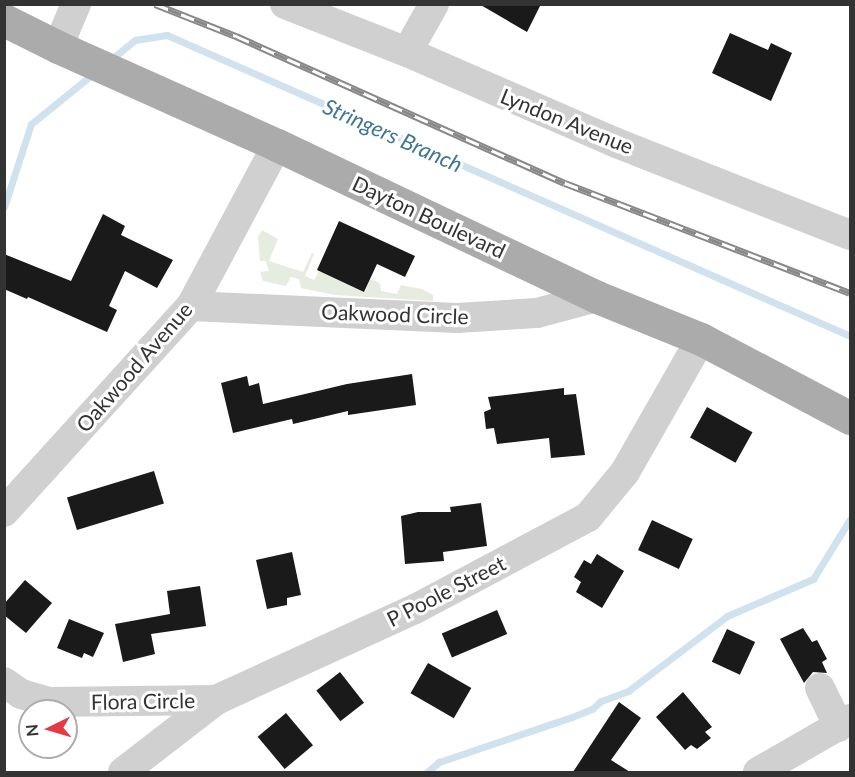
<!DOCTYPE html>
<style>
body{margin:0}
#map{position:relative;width:855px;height:777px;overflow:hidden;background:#fff;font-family:Lato,sans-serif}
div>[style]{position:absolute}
.green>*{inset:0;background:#e6ecdf}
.stream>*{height:7px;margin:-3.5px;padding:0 3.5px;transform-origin:3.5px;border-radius:3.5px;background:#cfe2ee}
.building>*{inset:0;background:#1a1a1a;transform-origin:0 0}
.minor>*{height:30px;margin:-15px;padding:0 15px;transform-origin:15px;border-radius:15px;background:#d0d0d0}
.major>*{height:33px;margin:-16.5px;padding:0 16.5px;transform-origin:16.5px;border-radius:16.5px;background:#ababab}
.rail>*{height:7px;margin-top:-3.5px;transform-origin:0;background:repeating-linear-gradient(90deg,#fff 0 14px,#888 0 28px);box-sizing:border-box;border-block:2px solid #888}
span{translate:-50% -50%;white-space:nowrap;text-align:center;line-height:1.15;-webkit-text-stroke:6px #fff;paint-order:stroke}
.street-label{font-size:21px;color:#333}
.water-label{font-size:22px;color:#3f7597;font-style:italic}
.frame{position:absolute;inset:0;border:6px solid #333;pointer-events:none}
.north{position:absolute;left:18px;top:699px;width:60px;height:60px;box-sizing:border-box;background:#fff;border:2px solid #adadad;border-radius:50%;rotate:265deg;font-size:16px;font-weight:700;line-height:24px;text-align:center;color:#333}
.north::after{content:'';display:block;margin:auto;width:21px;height:27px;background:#e63946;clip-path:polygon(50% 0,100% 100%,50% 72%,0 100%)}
</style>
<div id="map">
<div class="green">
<div style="clip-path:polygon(262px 230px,278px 239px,269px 261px,303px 272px,312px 253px,314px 254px,305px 276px,314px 280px,319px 271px,365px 292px,370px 279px,380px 283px,381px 291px,397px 294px,401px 285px,422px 289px,433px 295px,433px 301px,335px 295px,301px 288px,299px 279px,291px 277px,286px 286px,263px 281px,260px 272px,269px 271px,266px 261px,260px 261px,258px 237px)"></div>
</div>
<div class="stream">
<div style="left:109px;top:61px;width:33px;rotate:-39deg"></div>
<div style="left:135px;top:40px;width:32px;rotate:-9deg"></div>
<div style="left:167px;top:35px;width:746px;rotate:23.78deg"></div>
<div style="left:4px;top:207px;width:87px;rotate:-72deg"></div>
<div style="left:31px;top:124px;width:81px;rotate:-39deg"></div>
<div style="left:427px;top:772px;width:16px;rotate:-40deg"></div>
<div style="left:439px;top:762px;width:140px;rotate:-18.7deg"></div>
<div style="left:572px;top:717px;width:22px;rotate:-22deg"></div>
<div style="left:592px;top:709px;width:12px;rotate:-42deg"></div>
<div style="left:601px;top:701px;width:29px;rotate:-20deg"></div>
<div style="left:628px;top:691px;width:124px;rotate:-37.1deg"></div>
<div style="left:727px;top:616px;width:94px;rotate:-23.3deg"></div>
<div style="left:813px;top:579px;width:70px;rotate:-58.3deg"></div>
</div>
<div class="building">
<div style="clip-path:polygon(479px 4px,541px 4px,527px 32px)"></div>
<div style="clip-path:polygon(730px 33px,768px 50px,771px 43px,792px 53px,771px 101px,712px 73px)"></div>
<div style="clip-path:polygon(103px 214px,125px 226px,121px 235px,173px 260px,157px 288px,125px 271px,109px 306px,117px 310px,107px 332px,28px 297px,27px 299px,4px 289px,4px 254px,71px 281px)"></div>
<div style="clip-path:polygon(339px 221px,415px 256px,405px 277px,377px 264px,364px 292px,317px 270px)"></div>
<div style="clip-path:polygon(412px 374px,416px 405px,348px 415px,348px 411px,293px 424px,292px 419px,233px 433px,221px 383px,247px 376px,249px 386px,259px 383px,263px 404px,347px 384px)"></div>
<div style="clip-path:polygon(564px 388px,564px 395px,576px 394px,585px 455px,551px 458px,549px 438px,497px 444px,494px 428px,486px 429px,484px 412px,491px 409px,488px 397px)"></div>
<div style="left:707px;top:407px;width:52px;height:35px;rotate:29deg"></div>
<div style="left:154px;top:471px;width:34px;height:91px;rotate:73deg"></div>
<div style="clip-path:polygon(481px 503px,487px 546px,443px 552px,444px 561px,405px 564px,401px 516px,418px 512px,451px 512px,450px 507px)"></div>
<div style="left:652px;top:520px;width:45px;height:33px;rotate:25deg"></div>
<div style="clip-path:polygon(292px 552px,301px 595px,287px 598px,287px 605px,267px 609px,256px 560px)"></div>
<div style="clip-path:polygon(597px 554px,624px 571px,602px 608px,576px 592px,581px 582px,574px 577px,584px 560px,591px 564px)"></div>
<div style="clip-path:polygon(25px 580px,52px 603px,26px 633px,4px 615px,4px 604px)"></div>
<div style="clip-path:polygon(200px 586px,206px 626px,151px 634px,155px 654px,123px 662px,115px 624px,170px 614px,167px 591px)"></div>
<div style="left:497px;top:610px;width:26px;height:60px;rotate:67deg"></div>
<div style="clip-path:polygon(69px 619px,104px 633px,93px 657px,84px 653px,82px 658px,57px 648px)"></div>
<div style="clip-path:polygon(803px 628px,812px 642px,817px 640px,827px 659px,822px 662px,827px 673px,813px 672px,804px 683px,780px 639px)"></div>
<div style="left:727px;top:629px;width:31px;height:36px;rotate:25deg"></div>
<div style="left:428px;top:663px;width:50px;height:35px;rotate:30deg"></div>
<div style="left:340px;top:672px;width:39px;height:30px;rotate:52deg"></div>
<div style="clip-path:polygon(683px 692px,712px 727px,705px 732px,711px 738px,697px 749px,691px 745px,685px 750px,656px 717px)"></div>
<div style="clip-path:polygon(619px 702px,641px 718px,611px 760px,630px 772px,573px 772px)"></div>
<div style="left:286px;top:713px;width:42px;height:37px;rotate:50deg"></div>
</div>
<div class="minor">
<div style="left:285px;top:4px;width:131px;rotate:21.5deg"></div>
<div style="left:407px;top:52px;width:226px;rotate:23.5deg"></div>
<div style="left:614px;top:142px;width:254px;rotate:21.5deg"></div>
<div style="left:58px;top:47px;width:47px;rotate:-67.3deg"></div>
<div style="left:407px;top:52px;width:55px;rotate:-60.6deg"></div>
<div style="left:191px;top:306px;width:266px;rotate:2.6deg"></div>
<div style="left:457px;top:318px;width:80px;rotate:-3.6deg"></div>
<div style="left:537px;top:313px;width:62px;rotate:-14.9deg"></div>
<div style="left:4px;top:512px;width:278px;rotate:-47.8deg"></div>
<div style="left:191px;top:306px;width:183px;rotate:-61.9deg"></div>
<div style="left:4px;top:682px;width:21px;rotate:35deg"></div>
<div style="left:21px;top:694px;width:29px;rotate:16deg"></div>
<div style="left:49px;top:702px;width:167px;rotate:-0.7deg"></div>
<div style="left:820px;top:688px;width:43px;rotate:64deg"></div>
<div style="left:123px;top:772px;width:118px;rotate:-37.7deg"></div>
<div style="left:216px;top:700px;width:219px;rotate:-24.6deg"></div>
<div style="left:415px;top:609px;width:196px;rotate:-28deg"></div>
<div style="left:588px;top:517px;width:58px;rotate:-50.6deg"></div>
<div style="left:625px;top:472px;width:153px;rotate:-60.3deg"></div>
<div style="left:758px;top:772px;width:106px;rotate:-29.9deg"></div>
</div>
<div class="major">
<div style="left:4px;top:20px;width:60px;rotate:26.6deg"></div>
<div style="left:58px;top:47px;width:240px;rotate:24.1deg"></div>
<div style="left:277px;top:145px;width:354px;rotate:25.4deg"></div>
<div style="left:597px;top:297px;width:112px;rotate:22deg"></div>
<div style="left:701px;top:339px;width:169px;rotate:27.9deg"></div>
</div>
<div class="rail">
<div style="left:155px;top:4px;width:87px;rotate:21.6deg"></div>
<div style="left:236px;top:36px;width:360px;rotate:24.1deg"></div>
<div style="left:565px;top:183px;width:305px;rotate:21.1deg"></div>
</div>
<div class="street-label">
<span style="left:567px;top:121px;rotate:22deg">Lyndon Avenue</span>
<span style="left:429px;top:217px;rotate:25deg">Dayton Boulevard</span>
<span style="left:395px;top:314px;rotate:2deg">Oakwood Circle</span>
<span style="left:134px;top:367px;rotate:-49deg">Oakwood Avenue</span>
<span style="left:446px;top:591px;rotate:-27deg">P Poole Street</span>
<span style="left:143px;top:701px;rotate:-1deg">Flora Circle</span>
</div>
<div class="water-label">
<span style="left:393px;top:135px;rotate:24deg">Stringers Branch</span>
</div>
<div class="frame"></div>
<div class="north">N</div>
</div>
